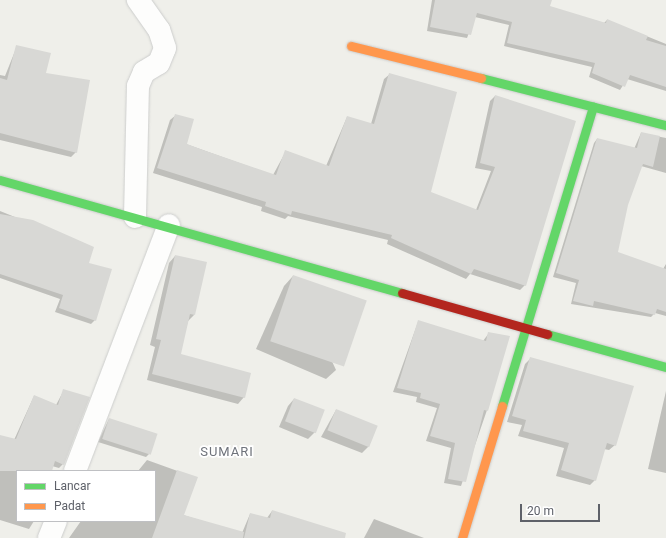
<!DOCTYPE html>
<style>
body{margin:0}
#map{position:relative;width:666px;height:538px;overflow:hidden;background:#efefea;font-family:Roboto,sans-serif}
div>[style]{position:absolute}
.shadow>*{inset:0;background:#0003}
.building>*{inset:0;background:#d8d8d5;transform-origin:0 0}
.roads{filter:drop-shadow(0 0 1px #cccdcc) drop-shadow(0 0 1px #cccdcc)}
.street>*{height:22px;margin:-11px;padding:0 11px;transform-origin:11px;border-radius:11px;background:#fdfdfc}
.fast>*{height:9px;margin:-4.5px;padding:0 4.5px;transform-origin:4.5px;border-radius:4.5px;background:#63d668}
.slow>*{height:9px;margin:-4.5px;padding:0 4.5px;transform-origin:4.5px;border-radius:4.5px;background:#ff974d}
.jam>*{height:9px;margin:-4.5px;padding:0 4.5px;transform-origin:4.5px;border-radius:4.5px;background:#b3261e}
span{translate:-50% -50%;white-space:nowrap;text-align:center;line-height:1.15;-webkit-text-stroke:3.5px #fff;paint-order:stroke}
.quarter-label{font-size:13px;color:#6f737b;letter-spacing:1px}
.legend{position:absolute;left:16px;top:470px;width:140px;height:52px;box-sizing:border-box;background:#fff;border:1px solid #bfc0c3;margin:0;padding:5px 7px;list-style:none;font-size:12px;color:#5e6169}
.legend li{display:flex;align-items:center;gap:8px;height:20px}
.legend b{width:20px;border:1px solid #bfc0c3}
.scale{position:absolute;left:520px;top:504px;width:80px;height:18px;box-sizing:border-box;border:2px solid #5e6169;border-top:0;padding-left:5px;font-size:12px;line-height:14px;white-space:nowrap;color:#5e6169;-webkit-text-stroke:3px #fff;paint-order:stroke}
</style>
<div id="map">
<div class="shadow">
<div style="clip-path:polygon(432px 0,551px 0,549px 7px,604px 23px,607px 20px,666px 44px,666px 91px,627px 79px,620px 90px,589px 77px,592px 67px,504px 46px,509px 25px,475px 17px,467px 38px,427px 31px)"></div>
<div style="clip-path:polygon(17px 46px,45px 74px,76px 152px,71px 157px,0 140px,0 75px,5px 76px)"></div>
<div style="clip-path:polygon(390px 74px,429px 193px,476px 210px,491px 171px,475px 168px,490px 101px,495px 96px,525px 285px,520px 290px,470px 274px,466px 279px,387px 244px,388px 240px,288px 216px,285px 219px,261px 211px,262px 207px,153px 173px,170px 120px,176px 115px,186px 144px,273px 175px,286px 151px,326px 166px,347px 117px,371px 124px,384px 79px)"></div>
<div style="clip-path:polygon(641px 133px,666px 138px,666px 173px,641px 166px,627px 204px,617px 253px,663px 269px,666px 264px,666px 316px,655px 313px,651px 317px,571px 304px,576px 283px,553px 277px,594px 143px,597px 139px,634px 149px)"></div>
<div style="clip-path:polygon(0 211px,92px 248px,87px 263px,95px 320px,91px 324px,55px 312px,60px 299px,0 278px)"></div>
<div style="clip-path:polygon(175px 256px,194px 315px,188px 321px,179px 355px,244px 397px,238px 404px,147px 380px,155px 347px,150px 345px,169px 263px)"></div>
<div style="clip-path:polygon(293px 276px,336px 370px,326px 379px,256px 349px,284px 286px)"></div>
<div style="clip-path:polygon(418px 322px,483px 341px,489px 333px,487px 410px,461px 486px,444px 483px,451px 448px,426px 441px,437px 408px,416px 402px,417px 397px,393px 392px)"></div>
<div style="clip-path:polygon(530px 359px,615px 445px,609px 450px,604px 449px,595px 480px,590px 485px,556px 476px,564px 448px,518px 436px,522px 425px,507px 422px,525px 364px)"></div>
<div style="clip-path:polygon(64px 390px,63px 464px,59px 468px,52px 466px,51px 471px,17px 471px,17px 521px,34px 521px,29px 529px,0 520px,0 436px,14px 440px,34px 396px,56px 405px)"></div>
<div style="clip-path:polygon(666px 391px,666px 473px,648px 469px)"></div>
<div style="clip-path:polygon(294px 399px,315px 432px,308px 439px,279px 427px,288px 406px)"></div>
<div style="clip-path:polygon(336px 410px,369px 446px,362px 453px,321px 437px)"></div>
<div style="clip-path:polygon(109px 419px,156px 434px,149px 454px,146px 457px,98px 442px)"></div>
<div style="clip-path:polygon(147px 460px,197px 478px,183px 515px,242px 533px,250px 514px,267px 518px,272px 511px,318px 538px,69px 538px,81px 521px,155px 521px,155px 471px,138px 471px)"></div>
<div style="clip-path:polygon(374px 519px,424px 538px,364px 538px)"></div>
</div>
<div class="building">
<div style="clip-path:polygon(435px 0,552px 0,550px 6px,606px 23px,607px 19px,648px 36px,646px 40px,666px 46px,666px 87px,630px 75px,625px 87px,592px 73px,595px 63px,507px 43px,512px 22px,477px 13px,471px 35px,430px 27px)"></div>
<div style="clip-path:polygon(16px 45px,51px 53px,46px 73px,90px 80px,77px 153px,0 133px,0 78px,7px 80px)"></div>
<div style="clip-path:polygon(389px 73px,457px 92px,431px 192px,478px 210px,495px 167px,480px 163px,495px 95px,576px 121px,526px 286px,474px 269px,471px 274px,391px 238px,392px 235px,292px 211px,291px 215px,265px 206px,266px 202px,157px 168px,175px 114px,194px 119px,187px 144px,203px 150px,276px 175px,285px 150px,329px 166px,347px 116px,374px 124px)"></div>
<div style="clip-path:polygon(641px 132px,660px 136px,653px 167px,643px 164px,628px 205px,618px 252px,666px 269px,666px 312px,657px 309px,655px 315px,594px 301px,593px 306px,573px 301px,579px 280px,556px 273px,597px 138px,637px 148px)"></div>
<div style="clip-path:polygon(0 214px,33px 220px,94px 247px,89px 263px,112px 269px,96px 321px,59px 308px,63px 295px,0 274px)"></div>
<div style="clip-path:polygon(175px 255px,207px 262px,195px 315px,190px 314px,181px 354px,251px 373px,245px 398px,152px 374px,161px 340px,156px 339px)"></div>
<div style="left:293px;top:275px;width:78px;height:70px;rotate:19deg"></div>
<div style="clip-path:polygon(418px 320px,486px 341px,488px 332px,510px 336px,488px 411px,484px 410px,466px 482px,448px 479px,455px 443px,430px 436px,440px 404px,420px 398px,421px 393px,397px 388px)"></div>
<div style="clip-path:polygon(530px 357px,634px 386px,616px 446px,607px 443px,596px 481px,561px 470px,569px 443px,523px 431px,526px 420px,512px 416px)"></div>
<div style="clip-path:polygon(63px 389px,90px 397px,64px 465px,55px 461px,52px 471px,0 471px,0 435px,16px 439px,34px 395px,58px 405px)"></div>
<div style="left:294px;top:398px;width:33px;height:25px;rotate:21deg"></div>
<div style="left:336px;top:409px;width:45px;height:23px;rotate:22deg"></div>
<div style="left:109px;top:418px;width:51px;height:22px;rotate:18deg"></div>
<div style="clip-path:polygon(177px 470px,198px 477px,184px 515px,244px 532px,243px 538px,152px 538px)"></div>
<div style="clip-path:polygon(272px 510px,346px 533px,345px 538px,244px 538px,250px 513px,270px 518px)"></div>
</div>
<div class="roads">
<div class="street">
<div style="left:135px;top:217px;width:131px;rotate:-88.7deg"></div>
<div style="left:138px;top:86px;width:15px;rotate:-67deg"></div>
<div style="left:144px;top:72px;width:17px;rotate:-31deg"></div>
<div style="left:159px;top:63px;width:16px;rotate:-68deg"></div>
<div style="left:165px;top:48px;width:19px;rotate:-108deg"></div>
<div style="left:159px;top:30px;width:37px;rotate:-125deg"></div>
<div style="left:75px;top:471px;width:263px;rotate:-69.1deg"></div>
<div style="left:49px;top:538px;width:18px;rotate:-68deg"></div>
</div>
<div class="fast">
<div style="left:481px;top:78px;width:191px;rotate:14.3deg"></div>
<div style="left:0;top:180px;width:418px;rotate:15.7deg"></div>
<div style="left:547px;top:334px;width:123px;rotate:15.5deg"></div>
<div style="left:502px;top:406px;width:313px;rotate:-73.1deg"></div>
</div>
<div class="slow">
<div style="left:351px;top:46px;width:134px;rotate:13.8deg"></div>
<div style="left:462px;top:538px;width:138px;rotate:-73.1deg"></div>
</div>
<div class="jam">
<div style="left:402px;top:293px;width:151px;rotate:15.8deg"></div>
</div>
</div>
<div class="quarter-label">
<span style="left:227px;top:452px">SUMARI</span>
</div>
<ul class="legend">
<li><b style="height:5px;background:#63d668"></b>Lancar</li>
<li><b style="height:5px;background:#ff974d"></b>Padat</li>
</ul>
<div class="scale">20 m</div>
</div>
